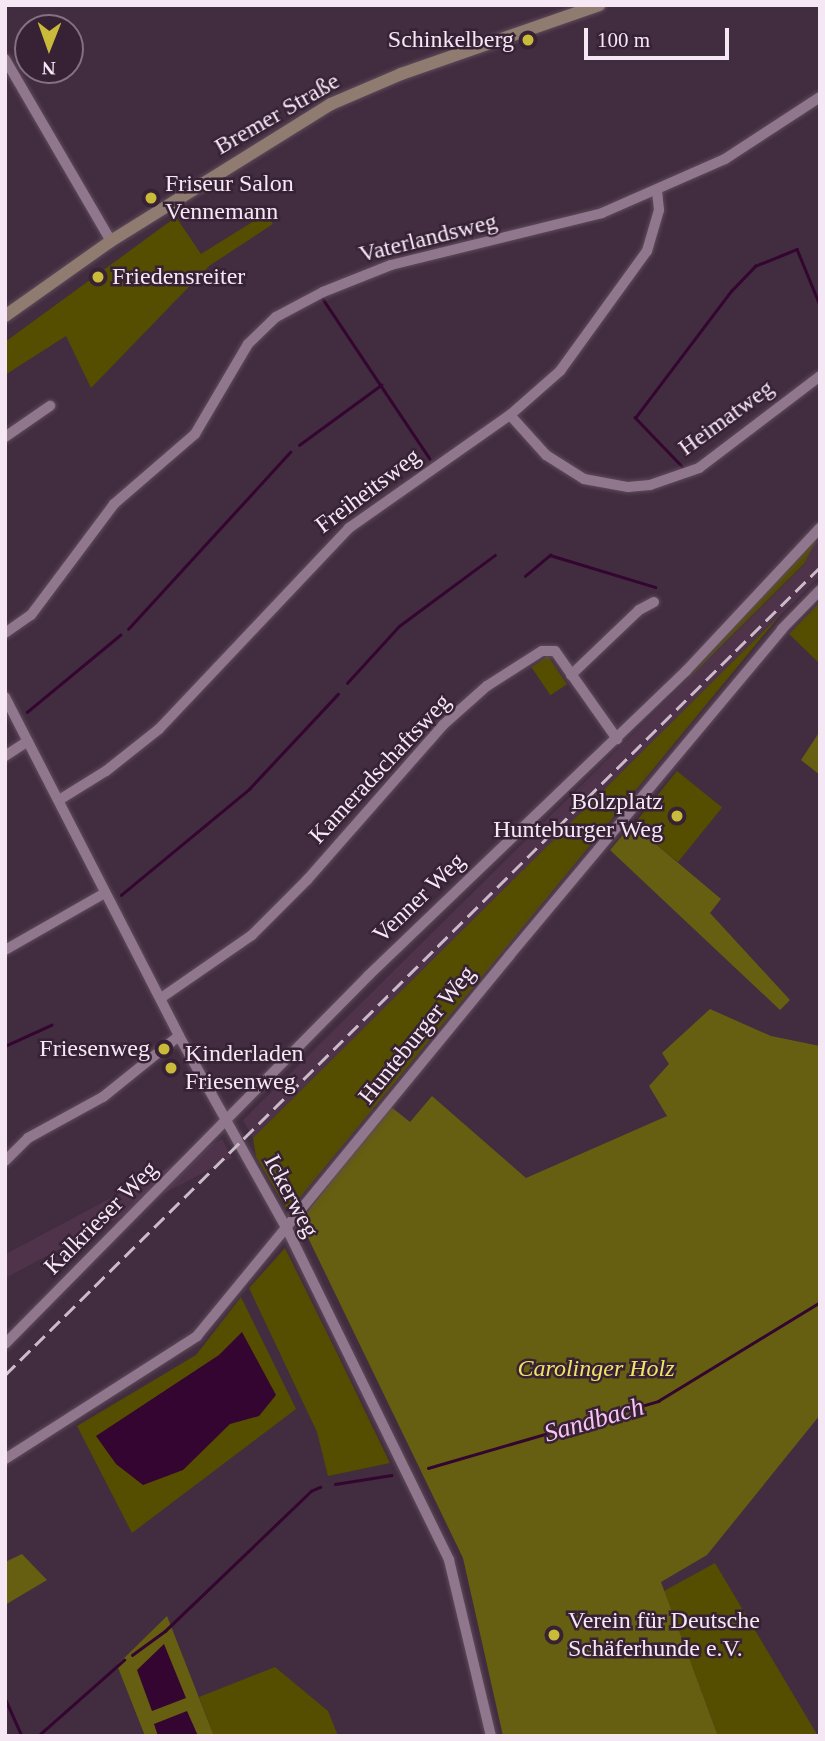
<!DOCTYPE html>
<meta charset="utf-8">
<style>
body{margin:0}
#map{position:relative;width:825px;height:1741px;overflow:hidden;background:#422c3f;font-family:Georgia,serif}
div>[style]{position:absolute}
.built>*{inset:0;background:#4e334b;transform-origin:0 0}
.green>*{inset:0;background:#554d00;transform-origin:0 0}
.forest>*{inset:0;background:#665e10}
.water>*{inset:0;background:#330530}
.stream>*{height:2.5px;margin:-1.25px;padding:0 1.25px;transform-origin:1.25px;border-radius:1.25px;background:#330530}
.roads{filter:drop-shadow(0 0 2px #5d4b5b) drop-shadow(0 0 2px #5d4b5b)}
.street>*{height:10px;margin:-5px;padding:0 5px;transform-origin:5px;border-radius:5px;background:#91778d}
.secondary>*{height:12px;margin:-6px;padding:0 6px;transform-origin:6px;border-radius:6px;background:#907b70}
.rail>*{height:2.5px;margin-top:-1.25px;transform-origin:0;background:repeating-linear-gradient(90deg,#cbbbc8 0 14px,transparent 0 21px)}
.dots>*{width:19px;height:19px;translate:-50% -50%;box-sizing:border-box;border:4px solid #372235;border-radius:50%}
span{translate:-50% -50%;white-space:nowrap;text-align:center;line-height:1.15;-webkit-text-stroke:5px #372235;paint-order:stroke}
.poi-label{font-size:24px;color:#f5e7f3}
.right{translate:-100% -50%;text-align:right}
.left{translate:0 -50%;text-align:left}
.street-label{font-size:24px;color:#f5e7f3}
.park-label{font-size:24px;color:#f2e366;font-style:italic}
.water-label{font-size:26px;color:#fac3f3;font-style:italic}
.frame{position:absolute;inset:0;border:7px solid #f5e7f3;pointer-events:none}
.north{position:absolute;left:14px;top:14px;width:70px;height:70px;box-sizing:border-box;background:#372235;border:2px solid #837181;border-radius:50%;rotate:181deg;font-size:19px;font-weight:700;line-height:28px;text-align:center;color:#f5e7f3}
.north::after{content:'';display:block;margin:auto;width:24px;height:32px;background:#c9ba3a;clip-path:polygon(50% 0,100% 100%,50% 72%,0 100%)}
.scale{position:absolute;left:584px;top:28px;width:145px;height:32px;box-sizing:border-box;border:4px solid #f5e7f3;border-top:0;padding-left:9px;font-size:21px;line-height:24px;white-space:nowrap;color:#f5e7f3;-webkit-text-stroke:5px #372235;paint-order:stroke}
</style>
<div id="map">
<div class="built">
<div style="clip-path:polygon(820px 539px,820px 576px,253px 1138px,243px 1120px,804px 565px,808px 549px)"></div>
<div style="left:222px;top:1139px;width:21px;height:307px;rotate:62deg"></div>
</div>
<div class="green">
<div style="clip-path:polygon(265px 214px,273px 224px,209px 266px,91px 388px,66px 336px,5px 375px,5px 342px,176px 217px,201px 254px)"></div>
<div style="clip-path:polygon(820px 533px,804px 564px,682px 685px,744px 616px)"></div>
<div style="clip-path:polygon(820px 602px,820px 664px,789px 634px)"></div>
<div style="clip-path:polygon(781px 614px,292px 1207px,286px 1208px,256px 1157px,253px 1138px)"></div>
<div style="left:548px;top:656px;width:34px;height:20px;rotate:56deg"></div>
<div style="left:677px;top:771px;width:58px;height:70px;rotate:39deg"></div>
<div style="clip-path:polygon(285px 1248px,337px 1353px,390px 1463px,328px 1476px,317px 1432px,249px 1288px)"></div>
<div style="clip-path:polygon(241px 1297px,296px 1409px,132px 1533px,77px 1426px,196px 1355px)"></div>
<div style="clip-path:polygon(715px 1563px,818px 1736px,718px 1736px,664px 1591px)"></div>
<div style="clip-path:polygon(275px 1667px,328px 1711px,338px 1736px,214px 1736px,199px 1697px)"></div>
</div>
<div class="forest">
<div style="clip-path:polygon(820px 731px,820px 775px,801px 760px)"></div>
<div style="clip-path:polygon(632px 824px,721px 899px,710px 913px,790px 1000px,780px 1010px,610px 850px)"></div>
<div style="clip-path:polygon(710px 1009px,771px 1036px,820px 1046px,820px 1415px,707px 1555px,661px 1582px,718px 1736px,503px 1736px,463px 1558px,300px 1221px,390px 1106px,410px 1122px,432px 1096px,526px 1178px,667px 1116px,649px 1086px,669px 1064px,662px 1053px)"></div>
<div style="clip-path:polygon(22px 1554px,47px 1580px,5px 1605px,5px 1562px)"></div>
<div style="clip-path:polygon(167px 1616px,214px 1736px,145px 1736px,117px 1665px)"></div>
</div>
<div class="water">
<div style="clip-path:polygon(242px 1332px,276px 1395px,259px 1416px,230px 1424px,183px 1470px,143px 1485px,116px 1464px,96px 1436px,219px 1355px)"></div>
<div style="clip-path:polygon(164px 1644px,186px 1698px,152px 1711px,137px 1670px)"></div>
<div style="clip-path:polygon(187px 1711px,198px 1736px,158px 1736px,154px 1724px)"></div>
</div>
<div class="stream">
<div style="left:323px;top:299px;width:192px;rotate:56.2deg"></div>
<div style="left:299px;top:445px;width:102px;rotate:-36.2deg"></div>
<div style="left:684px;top:469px;width:71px;rotate:-133.9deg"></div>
<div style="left:635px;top:418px;width:159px;rotate:-52.9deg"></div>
<div style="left:731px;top:291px;width:35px;rotate:-46deg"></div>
<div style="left:755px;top:266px;width:45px;rotate:-22deg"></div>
<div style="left:797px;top:249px;width:61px;rotate:67.7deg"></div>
<div style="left:525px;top:576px;width:33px;rotate:-40deg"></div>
<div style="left:550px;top:555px;width:110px;rotate:16.9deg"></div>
<div style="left:128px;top:629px;width:240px;rotate:-47.5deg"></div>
<div style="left:347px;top:683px;width:77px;rotate:-47.6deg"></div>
<div style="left:399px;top:626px;width:119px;rotate:-36.5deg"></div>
<div style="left:27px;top:712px;width:121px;rotate:-39.6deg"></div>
<div style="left:121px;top:895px;width:166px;rotate:-39.6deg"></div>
<div style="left:249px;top:789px;width:130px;rotate:-46.9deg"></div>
<div style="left:5px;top:1046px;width:51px;rotate:-24.5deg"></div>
<div style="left:428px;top:1468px;width:240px;rotate:-16.2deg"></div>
<div style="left:658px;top:1401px;width:190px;rotate:-31.4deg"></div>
<div style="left:335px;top:1484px;width:57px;rotate:-9.1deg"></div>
<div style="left:132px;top:1655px;width:41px;rotate:-36deg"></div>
<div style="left:165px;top:1631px;width:202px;rotate:-43.8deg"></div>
<div style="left:311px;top:1491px;width:10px;rotate:-24deg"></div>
<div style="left:5px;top:1698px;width:42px;rotate:65.9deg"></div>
<div style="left:38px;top:1736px;width:115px;rotate:-41.5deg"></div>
</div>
<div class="roads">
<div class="street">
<div style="left:5px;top:59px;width:211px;rotate:59.8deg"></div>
<div style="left:510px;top:415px;width:54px;rotate:48deg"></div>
<div style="left:546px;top:455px;width:45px;rotate:32.3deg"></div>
<div style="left:584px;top:479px;width:45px;rotate:10.3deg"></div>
<div style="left:628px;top:487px;width:22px;rotate:-5deg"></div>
<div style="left:650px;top:485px;width:52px;rotate:-19.1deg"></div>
<div style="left:699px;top:468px;width:152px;rotate:-37.2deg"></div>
<div style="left:5px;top:437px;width:55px;rotate:-34.6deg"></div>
<div style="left:5px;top:633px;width:32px;rotate:-35deg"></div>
<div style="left:31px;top:615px;width:139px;rotate:-53.2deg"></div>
<div style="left:114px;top:504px;width:107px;rotate:-40.8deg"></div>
<div style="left:195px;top:434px;width:104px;rotate:-59.5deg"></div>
<div style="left:248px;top:344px;width:39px;rotate:-44deg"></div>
<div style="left:276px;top:317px;width:53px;rotate:-28deg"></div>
<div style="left:323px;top:292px;width:73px;rotate:-21.7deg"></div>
<div style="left:391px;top:265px;width:217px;rotate:-13.8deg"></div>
<div style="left:602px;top:213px;width:134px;rotate:-23.7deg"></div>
<div style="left:725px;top:159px;width:113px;rotate:-33.1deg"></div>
<div style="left:571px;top:675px;width:94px;rotate:-43.7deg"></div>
<div style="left:639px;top:610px;width:17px;rotate:-28deg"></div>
<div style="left:5px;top:697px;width:381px;rotate:62.8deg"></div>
<div style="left:179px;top:1036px;width:223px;rotate:60.8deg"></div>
<div style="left:288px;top:1231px;width:366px;rotate:63.9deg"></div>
<div style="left:449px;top:1560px;width:181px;rotate:76.6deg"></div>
<div style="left:5px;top:756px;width:27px;rotate:-33deg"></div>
<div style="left:59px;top:800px;width:55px;rotate:-31.7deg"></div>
<div style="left:106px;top:771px;width:68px;rotate:-38.4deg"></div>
<div style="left:159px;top:729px;width:277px;rotate:-46.6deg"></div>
<div style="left:349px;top:528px;width:197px;rotate:-35.1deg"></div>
<div style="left:510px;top:415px;width:67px;rotate:-41.3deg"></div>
<div style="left:560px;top:371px;width:148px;rotate:-54.1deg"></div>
<div style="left:647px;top:251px;width:43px;rotate:-73.7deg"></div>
<div style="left:659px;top:210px;width:19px;rotate:-96deg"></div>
<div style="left:5px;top:950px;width:115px;rotate:-29.7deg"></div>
<div style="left:161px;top:998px;width:111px;rotate:-34.7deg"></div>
<div style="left:252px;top:935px;width:78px;rotate:-45deg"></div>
<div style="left:307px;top:880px;width:206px;rotate:-48.7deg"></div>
<div style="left:443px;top:725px;width:59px;rotate:-41.6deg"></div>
<div style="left:487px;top:686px;width:65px;rotate:-32.5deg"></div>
<div style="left:542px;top:651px;width:13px"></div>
<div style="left:555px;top:651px;width:108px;rotate:54.8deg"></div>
<div style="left:5px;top:1161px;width:33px;rotate:-45deg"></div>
<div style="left:28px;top:1138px;width:85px;rotate:-28.7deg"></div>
<div style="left:103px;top:1097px;width:97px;rotate:-38.8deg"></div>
<div style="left:5px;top:1344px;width:518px;rotate:-45.39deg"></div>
<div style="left:369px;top:975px;width:439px;rotate:-43.8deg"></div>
<div style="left:686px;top:671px;width:196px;rotate:-46.9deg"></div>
<div style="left:5px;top:1459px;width:228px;rotate:-32.6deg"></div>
<div style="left:197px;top:1336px;width:492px;rotate:-50.6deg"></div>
<div style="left:509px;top:956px;width:426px;rotate:-50.1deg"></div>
<div style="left:782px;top:629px;width:54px;rotate:-45.7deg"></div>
</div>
<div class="secondary">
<div style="left:5px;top:316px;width:130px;rotate:-35.3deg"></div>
<div style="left:111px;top:241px;width:259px;rotate:-31.9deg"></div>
<div style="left:331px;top:104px;width:76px;rotate:-23.2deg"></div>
<div style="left:401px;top:74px;width:210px;rotate:-19.2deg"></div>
</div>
</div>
<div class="rail">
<div style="left:5px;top:1375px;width:1148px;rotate:-44.75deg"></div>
</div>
<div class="dots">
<div style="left:528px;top:40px;background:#c9ba3a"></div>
<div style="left:151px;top:198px;background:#c9ba3a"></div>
<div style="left:98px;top:277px;background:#c9ba3a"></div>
<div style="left:677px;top:816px;background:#c9ba3a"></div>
<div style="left:164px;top:1049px;background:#c9ba3a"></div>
<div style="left:171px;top:1068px;background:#c9ba3a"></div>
<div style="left:554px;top:1635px;background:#c9ba3a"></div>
</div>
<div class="poi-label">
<span class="right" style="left:514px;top:40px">Schinkelberg</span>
<span class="left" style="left:165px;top:198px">Friseur Salon<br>Vennemann</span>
<span class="left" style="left:112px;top:277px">Friedensreiter</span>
<span class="right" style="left:663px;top:816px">Bolzplatz<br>Hunteburger Weg</span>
<span class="right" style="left:150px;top:1049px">Friesenweg</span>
<span class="left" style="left:185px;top:1068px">Kinderladen<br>Friesenweg</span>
<span class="left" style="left:568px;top:1635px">Verein für Deutsche<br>Schäferhunde e.V.</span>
</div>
<div class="street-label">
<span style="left:277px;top:114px;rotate:-30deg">Bremer Straße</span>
<span style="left:428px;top:238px;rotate:-14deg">Vaterlandsweg</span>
<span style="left:726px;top:418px;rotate:-36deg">Heimatweg</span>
<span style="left:368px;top:491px;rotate:-37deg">Freiheitsweg</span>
<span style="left:380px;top:769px;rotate:-47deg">Kameradschaftsweg</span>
<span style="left:419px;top:898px;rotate:-44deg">Venner Weg</span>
<span style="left:417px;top:1035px;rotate:-51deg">Hunteburger Weg</span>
<span style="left:291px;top:1196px;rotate:62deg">Ickerweg</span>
<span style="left:101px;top:1218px;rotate:-45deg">Kalkrieser Weg</span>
</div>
<div class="park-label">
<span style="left:596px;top:1369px">Carolinger Holz</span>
</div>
<div class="water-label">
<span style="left:594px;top:1420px;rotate:-16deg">Sandbach</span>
</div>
<div class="frame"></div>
<div class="north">N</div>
<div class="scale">100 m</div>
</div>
